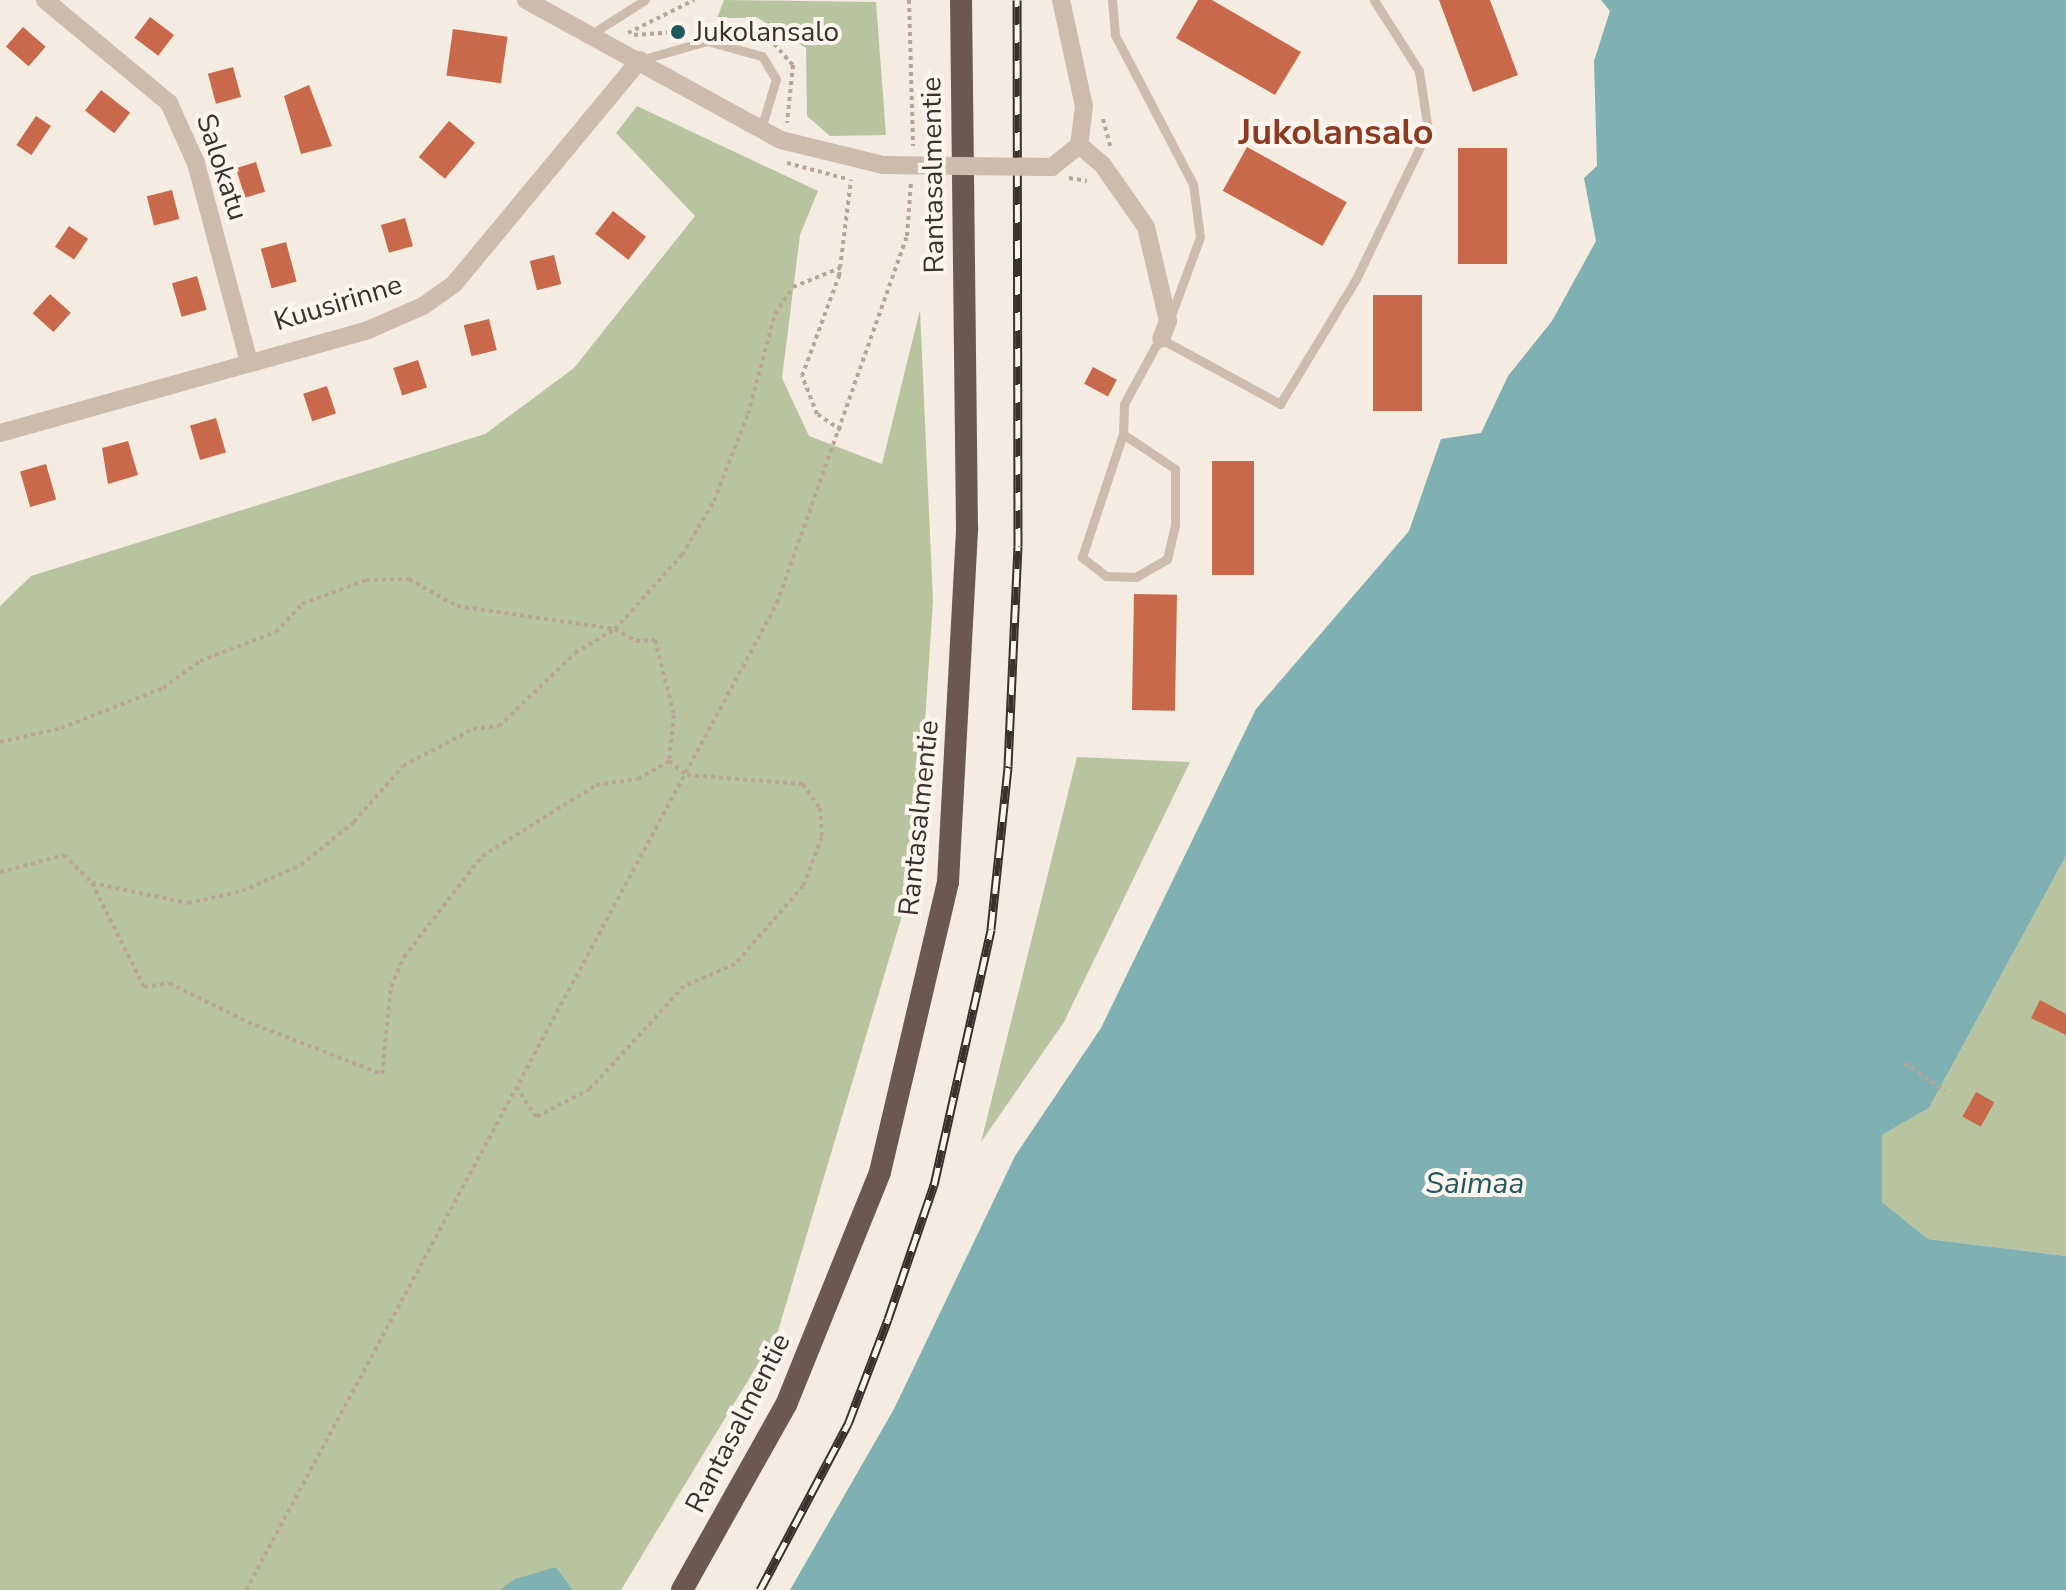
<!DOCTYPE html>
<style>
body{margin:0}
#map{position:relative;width:2066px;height:1590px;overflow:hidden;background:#f4ebe1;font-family:"Nunito Sans",sans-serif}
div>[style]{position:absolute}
.green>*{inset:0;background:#b8c4a0}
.water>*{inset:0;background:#7fb0b2}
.building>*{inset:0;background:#c8694b;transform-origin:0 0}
.path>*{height:4px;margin-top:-2px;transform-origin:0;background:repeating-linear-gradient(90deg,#b9a596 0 4px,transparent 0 8px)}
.service>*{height:9px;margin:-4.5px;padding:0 4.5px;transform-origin:4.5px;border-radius:4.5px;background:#cdbbac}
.minor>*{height:18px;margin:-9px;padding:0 9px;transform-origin:9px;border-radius:9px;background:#cdbbac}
.trunk>*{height:22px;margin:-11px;padding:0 11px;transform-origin:11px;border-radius:11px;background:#6c584f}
.rail>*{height:9px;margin-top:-4.5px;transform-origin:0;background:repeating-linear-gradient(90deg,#fbf5ee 0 18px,#3b302b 0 36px);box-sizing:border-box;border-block:2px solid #3b302b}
.minor-bridge>*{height:18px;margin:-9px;padding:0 9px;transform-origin:9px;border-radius:9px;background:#cdbbac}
.dots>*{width:22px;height:22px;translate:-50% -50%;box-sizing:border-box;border:4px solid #fbf5ee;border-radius:50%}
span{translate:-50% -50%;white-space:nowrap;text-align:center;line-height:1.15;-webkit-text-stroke:8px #fbf5ee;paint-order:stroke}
.poi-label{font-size:28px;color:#3b302b}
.left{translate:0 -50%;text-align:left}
.street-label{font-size:28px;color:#3b302b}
.water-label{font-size:30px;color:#1f5a5e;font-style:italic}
.district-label{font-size:36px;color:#8c3b22;font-weight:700}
</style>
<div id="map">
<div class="green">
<div style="clip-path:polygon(724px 0,876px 2px,886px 135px,830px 136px,807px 116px,806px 48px,758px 18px,717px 18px)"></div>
<div style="clip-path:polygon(637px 106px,818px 191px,800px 235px,782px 378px,809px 436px,882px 464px,920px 310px,933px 601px,915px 872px,778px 1331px,621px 1590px,573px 1590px,556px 1567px,500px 1590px,0 1590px,0 606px,31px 576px,485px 434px,574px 368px,695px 216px,616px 133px)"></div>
<div style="clip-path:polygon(1077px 757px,1190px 762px,1064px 1022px,981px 1142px)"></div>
<div style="clip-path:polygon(2066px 856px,2066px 1256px,1928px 1239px,1882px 1202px,1882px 1135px,1929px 1108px)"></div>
</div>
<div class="water">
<div style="clip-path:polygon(1601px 0,2066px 0,2066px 856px,1929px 1108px,1882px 1135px,1882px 1202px,1928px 1239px,2066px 1256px,2066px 1590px,790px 1590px,894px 1409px,1015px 1156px,1101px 1028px,1256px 709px,1409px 531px,1441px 439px,1481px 433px,1508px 376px,1552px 321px,1596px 241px,1584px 178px,1597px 166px,1594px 61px,1610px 11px)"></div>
<div style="clip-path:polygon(556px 1567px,573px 1590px,500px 1590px,515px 1579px)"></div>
</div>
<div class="building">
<div style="clip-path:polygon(1198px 0,1212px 0,1301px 52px,1275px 95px,1176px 38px)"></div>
<div style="clip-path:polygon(1439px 0,1490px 0,1518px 75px,1473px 92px)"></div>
<div style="left:150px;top:17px;width:30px;height:26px;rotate:37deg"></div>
<div style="left:23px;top:27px;width:30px;height:26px;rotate:41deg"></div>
<div style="left:453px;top:29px;width:55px;height:47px;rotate:8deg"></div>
<div style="left:233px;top:67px;width:31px;height:26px;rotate:75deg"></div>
<div style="clip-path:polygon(309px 85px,332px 146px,301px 154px,284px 96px)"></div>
<div style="left:101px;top:90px;width:37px;height:26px;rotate:38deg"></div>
<div style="left:36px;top:116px;width:18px;height:35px;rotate:34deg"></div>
<div style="left:449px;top:121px;width:34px;height:47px;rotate:40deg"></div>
<div style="left:1247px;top:147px;width:114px;height:50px;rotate:29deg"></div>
<div style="left:1458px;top:148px;width:49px;height:116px"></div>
<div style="left:256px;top:162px;width:31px;height:21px;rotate:73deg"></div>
<div style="left:172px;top:190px;width:30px;height:26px;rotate:76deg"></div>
<div style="left:613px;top:211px;width:42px;height:29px;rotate:38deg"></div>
<div style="left:405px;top:218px;width:29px;height:25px;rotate:74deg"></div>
<div style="left:69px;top:226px;width:23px;height:25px;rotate:34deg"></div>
<div style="left:286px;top:242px;width:41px;height:26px;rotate:75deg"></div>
<div style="left:554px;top:255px;width:30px;height:25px;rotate:76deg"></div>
<div style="left:197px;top:276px;width:35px;height:26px;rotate:74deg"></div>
<div style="left:50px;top:294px;width:28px;height:26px;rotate:42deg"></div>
<div style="left:1373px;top:295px;width:49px;height:116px"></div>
<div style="left:489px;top:319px;width:32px;height:26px;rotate:76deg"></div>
<div style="left:418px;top:360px;width:29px;height:26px;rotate:72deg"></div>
<div style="left:1093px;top:367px;width:27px;height:19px;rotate:28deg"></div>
<div style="left:327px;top:386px;width:29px;height:25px;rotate:72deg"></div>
<div style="left:216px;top:418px;width:36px;height:27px;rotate:74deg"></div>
<div style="clip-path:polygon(128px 441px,138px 475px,108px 484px,102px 448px)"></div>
<div style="left:1212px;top:461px;width:42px;height:114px"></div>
<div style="left:46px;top:464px;width:37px;height:27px;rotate:74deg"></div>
<div style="left:1134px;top:594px;width:43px;height:116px;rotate:1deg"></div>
<div style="clip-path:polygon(2040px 1000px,2066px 1014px,2066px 1035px,2031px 1018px)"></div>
<div style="left:1976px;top:1092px;width:21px;height:28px;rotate:29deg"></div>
</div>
<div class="path">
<div style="left:909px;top:0;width:146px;rotate:88.4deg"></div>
<div style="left:722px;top:27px;width:39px;rotate:17deg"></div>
<div style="left:628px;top:33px;width:74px;rotate:-26.6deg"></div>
<div style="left:634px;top:35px;width:43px;rotate:-4deg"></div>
<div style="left:774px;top:44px;width:28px;rotate:48deg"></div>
<div style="left:793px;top:65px;width:58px;rotate:95.9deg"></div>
<div style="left:1103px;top:119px;width:28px;rotate:75deg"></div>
<div style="left:787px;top:163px;width:62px;rotate:14.9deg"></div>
<div style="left:1069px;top:178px;width:18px;rotate:9deg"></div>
<div style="left:841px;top:430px;width:29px;rotate:-146deg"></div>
<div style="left:817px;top:414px;width:41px;rotate:-111.5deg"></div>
<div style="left:802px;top:376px;width:107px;rotate:-69.7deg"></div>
<div style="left:839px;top:276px;width:97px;rotate:-82.9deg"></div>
<div style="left:0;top:742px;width:63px;rotate:-12.9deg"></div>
<div style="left:61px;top:728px;width:110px;rotate:-21.4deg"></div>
<div style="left:163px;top:688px;width:46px;rotate:-36.1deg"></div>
<div style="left:200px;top:661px;width:81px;rotate:-20.9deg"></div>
<div style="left:276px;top:632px;width:38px;rotate:-47deg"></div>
<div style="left:302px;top:604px;width:68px;rotate:-20.6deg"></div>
<div style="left:366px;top:580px;width:43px;rotate:-1.3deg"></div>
<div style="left:409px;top:579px;width:55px;rotate:29.4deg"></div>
<div style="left:457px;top:606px;width:160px;rotate:8.3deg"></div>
<div style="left:615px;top:629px;width:100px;rotate:-47.8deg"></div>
<div style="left:682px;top:555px;width:63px;rotate:-59.3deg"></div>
<div style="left:714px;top:501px;width:93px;rotate:-68.7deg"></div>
<div style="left:748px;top:414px;width:104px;rotate:-74.9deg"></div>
<div style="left:775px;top:314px;width:32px;rotate:-56deg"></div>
<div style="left:793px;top:287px;width:51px;rotate:-22deg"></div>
<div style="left:0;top:872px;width:66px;rotate:-14.9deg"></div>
<div style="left:64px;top:855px;width:40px;rotate:45deg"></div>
<div style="left:92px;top:883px;width:116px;rotate:63.4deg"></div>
<div style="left:144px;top:987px;width:25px;rotate:-9deg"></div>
<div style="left:169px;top:983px;width:88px;rotate:26.3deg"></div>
<div style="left:248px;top:1022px;width:144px;rotate:21.2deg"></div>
<div style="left:382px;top:1074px;width:87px;rotate:-84.1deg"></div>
<div style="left:391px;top:987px;width:33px;rotate:-67deg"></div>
<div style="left:404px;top:957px;width:128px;rotate:-52.3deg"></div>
<div style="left:482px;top:856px;width:134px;rotate:-31.9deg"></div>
<div style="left:596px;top:785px;width:42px;rotate:-8.1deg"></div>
<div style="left:638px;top:779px;width:36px;rotate:-30deg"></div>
<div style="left:92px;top:883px;width:98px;rotate:11.8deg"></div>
<div style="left:188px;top:903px;width:55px;rotate:-12.5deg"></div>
<div style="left:242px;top:891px;width:64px;rotate:-23.8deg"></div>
<div style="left:301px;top:865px;width:68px;rotate:-39.1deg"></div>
<div style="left:354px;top:822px;width:74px;rotate:-48.8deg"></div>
<div style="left:403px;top:766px;width:79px;rotate:-27.9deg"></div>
<div style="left:473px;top:729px;width:26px;rotate:-7deg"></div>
<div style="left:499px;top:726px;width:105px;rotate:-43.8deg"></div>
<div style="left:575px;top:653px;width:47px;rotate:-31deg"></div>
<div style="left:615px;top:629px;width:24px;rotate:30deg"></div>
<div style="left:636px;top:641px;width:19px;rotate:-3deg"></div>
<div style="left:655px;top:640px;width:77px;rotate:75.8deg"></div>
<div style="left:674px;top:715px;width:46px;rotate:96.2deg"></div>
<div style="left:669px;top:761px;width:23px;rotate:38deg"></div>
<div style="left:687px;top:775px;width:116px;rotate:4.4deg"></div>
<div style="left:803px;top:784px;width:29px;rotate:55deg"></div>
<div style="left:820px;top:808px;width:29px;rotate:86deg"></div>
<div style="left:822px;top:837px;width:53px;rotate:111.2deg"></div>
<div style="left:803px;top:886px;width:103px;rotate:131.1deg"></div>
<div style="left:735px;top:964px;width:56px;rotate:156.7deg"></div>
<div style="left:684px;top:986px;width:139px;rotate:132.4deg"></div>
<div style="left:590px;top:1089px;width:61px;rotate:152.6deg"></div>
<div style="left:536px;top:1117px;width:37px;rotate:-123deg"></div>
<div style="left:1905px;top:1063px;width:49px;rotate:35deg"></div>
<div style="left:246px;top:1590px;width:1121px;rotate:-61.72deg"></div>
<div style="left:777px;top:603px;width:389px;rotate:-70.5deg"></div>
<div style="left:907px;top:236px;width:54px;rotate:-85.8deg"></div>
</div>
<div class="service">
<div style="left:1112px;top:0;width:35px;rotate:85deg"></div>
<div style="left:1115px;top:35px;width:168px;rotate:62.4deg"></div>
<div style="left:1193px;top:184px;width:53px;rotate:82.5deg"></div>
<div style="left:1200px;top:237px;width:86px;rotate:110.3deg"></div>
<div style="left:590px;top:35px;width:65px;rotate:-32.5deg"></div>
<div style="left:640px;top:60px;width:70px;rotate:-15.8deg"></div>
<div style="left:707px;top:41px;width:57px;rotate:15.3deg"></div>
<div style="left:762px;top:56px;width:27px;rotate:59deg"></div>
<div style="left:776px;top:79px;width:52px;rotate:106.7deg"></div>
<div style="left:1123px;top:434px;width:63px;rotate:33.9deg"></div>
<div style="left:1175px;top:469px;width:56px;rotate:90deg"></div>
<div style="left:1175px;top:525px;width:35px;rotate:103deg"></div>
<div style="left:1167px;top:559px;width:36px;rotate:150deg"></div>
<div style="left:1136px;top:577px;width:30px;rotate:-178deg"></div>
<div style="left:1106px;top:576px;width:31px;rotate:-142deg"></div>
<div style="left:1082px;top:557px;width:130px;rotate:-71.6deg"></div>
<div style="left:1123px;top:434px;width:30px;rotate:-88deg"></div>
<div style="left:1124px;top:404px;width:65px;rotate:-61.5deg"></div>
<div style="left:1155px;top:347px;width:10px;rotate:-53deg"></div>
<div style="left:1161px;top:339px;width:136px;rotate:28.6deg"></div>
<div style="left:1280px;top:404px;width:146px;rotate:-58.7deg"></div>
<div style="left:1356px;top:279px;width:165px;rotate:-64.2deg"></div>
<div style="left:1428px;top:130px;width:60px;rotate:-98.7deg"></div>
<div style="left:1419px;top:71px;width:84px;rotate:-122.4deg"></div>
</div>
<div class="minor">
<div style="left:45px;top:0;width:161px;rotate:39.7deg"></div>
<div style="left:169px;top:103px;width:66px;rotate:65.8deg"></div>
<div style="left:196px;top:163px;width:203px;rotate:75.1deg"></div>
<div style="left:526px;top:0;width:291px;rotate:28.8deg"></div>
<div style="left:781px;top:140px;width:105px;rotate:13.8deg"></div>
<div style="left:1061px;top:0;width:108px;rotate:77.8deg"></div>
<div style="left:1084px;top:106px;width:39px;rotate:97deg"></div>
<div style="left:1079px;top:145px;width:30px;rotate:40deg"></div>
<div style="left:1102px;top:164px;width:77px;rotate:55.1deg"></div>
<div style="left:1146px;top:227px;width:97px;rotate:76.8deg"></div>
<div style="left:1168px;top:321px;width:19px;rotate:111deg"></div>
<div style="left:0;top:433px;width:382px;rotate:-15.6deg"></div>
<div style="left:368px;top:330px;width:60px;rotate:-23.6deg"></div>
<div style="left:423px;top:306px;width:38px;rotate:-35deg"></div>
<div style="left:454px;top:284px;width:291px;rotate:-50.3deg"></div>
</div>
<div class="trunk">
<div style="left:682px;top:1590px;width:212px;rotate:-60.7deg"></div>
<div style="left:786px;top:1405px;width:251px;rotate:-68deg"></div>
<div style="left:880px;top:1172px;width:298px;rotate:-76.8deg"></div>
<div style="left:948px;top:882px;width:355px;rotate:-86.9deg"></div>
<div style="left:967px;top:528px;width:528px;rotate:-90.65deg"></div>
</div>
<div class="rail">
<div style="left:760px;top:1590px;width:188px;rotate:-62.1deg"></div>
<div style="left:848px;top:1424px;width:112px;rotate:-69.1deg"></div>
<div style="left:888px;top:1319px;width:142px;rotate:-71.1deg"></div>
<div style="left:934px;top:1185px;width:262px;rotate:-77.4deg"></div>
<div style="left:991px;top:929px;width:164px;rotate:-84deg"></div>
<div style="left:1008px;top:766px;width:220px;rotate:-87.4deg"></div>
<div style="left:1018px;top:546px;width:546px;rotate:-90.1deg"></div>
</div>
<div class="minor-bridge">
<div style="left:883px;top:165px;width:169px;rotate:0.7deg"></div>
<div style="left:1052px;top:167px;width:35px;rotate:-39deg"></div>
</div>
<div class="dots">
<div style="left:678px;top:32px;background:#1f5a5e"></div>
</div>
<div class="poi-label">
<span class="left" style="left:694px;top:32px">Jukolansalo</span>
</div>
<div class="street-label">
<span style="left:222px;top:167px;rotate:72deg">Salokatu</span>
<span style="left:933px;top:175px;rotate:-91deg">Rantasalmentie</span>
<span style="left:338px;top:303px;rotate:-17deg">Kuusirinne</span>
<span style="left:919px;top:818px;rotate:-84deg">Rantasalmentie</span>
<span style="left:738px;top:1423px;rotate:-63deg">Rantasalmentie</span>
</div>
<div class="water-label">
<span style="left:1475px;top:1184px">Saimaa</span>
</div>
<div class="district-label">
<span style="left:1336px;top:133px">Jukolansalo</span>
</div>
</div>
